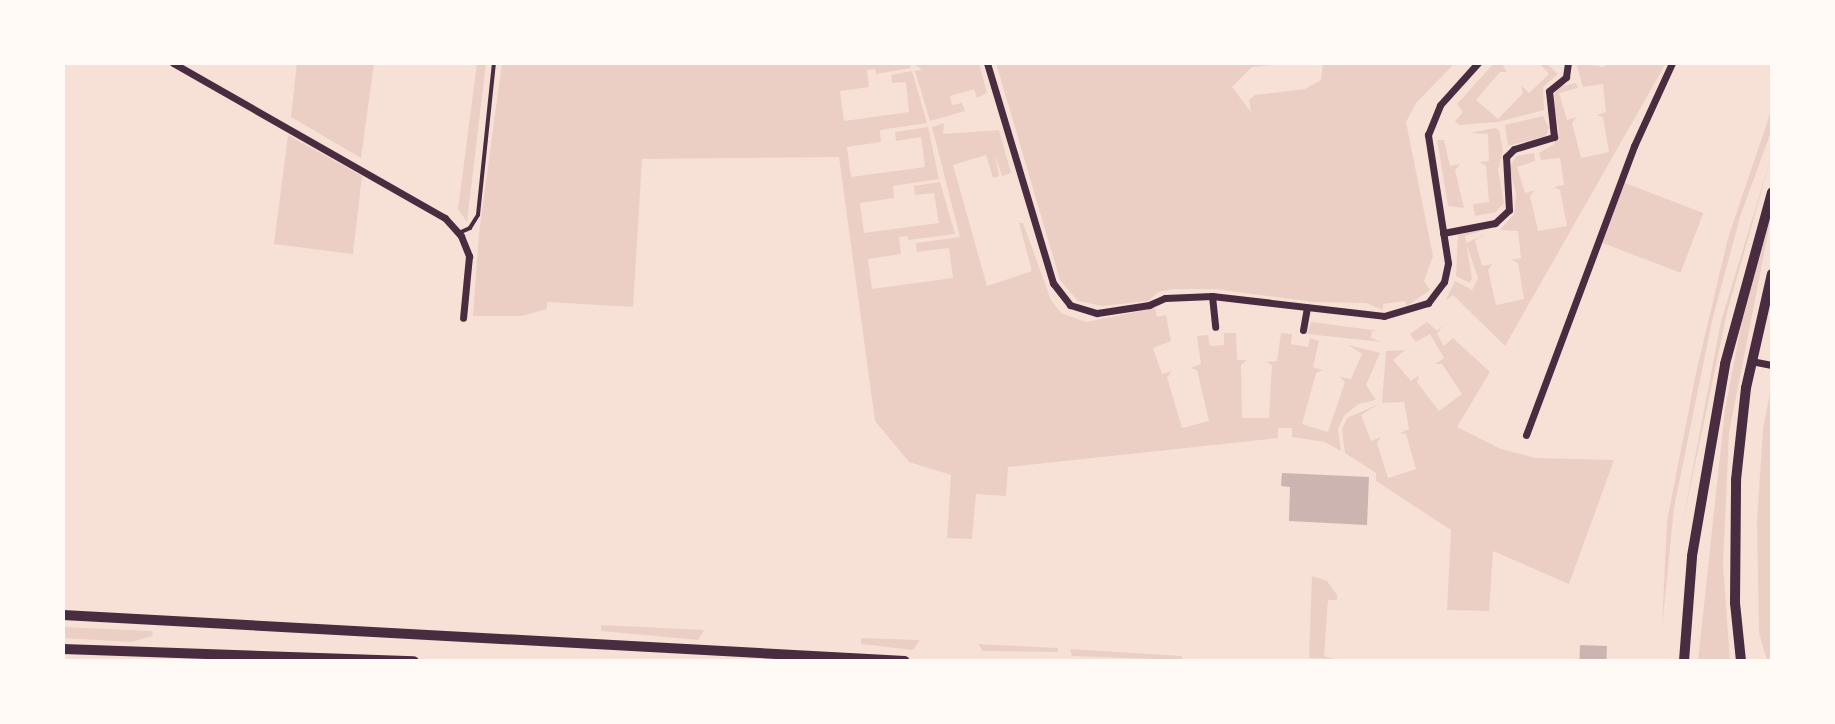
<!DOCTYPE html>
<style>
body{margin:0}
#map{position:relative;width:1835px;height:724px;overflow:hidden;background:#f7e1d7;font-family:"Noto Sans",sans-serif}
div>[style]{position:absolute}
.green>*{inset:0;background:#ebcfc5;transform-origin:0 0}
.building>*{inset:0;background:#ccb4b1;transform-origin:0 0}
.service>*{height:3.5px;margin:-1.75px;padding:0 1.75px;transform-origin:1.75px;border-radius:1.75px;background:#4a2c40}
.minor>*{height:7px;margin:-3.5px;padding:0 3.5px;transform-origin:3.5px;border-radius:3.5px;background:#4a2c40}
.secondary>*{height:10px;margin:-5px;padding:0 5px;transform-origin:5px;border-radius:5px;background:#4a2c40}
span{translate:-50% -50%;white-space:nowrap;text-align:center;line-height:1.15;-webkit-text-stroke:7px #fffaf5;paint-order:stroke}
.frame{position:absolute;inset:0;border:65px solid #fffaf5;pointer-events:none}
</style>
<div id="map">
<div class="green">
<div style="clip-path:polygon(297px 63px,374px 63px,361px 158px,291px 117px)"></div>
<div style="clip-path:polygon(477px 63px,486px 63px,467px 222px,458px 209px)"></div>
<div style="clip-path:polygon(502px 63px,910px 63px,911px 68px,876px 74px,875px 69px,867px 70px,869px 87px,840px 91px,844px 121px,909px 112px,906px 82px,892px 83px,891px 75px,912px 71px,927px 123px,880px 130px,881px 142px,847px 147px,851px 177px,925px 167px,921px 137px,896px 141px,895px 132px,928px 127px,939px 179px,893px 186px,894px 198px,860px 203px,864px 233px,939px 223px,934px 193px,915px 195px,914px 186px,940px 182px,955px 234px,908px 240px,908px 236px,899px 237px,901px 254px,868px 259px,872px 289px,953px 278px,949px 248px,917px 252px,916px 243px,960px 237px,932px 127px,960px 118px,944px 123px,943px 134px,999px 130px,1011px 173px,1002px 176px,995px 154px,999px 176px,993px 178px,986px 155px,953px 165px,987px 286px,1032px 271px,1019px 223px,1023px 223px,1051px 300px,1061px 313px,1086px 322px,1155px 308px,1157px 317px,1166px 315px,1171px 341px,1153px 348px,1162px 374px,1172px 371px,1167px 377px,1182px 428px,1209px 421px,1197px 370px,1190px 368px,1201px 364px,1197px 336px,1208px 335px,1210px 346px,1224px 345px,1224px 333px,1236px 333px,1237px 360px,1247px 360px,1241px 365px,1242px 418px,1269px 418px,1272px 365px,1266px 362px,1277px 361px,1281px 333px,1292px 334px,1291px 344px,1308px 347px,1310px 338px,1319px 341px,1313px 367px,1323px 370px,1316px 373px,1302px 424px,1328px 432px,1345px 382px,1340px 377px,1351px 379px,1362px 354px,1348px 345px,1380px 353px,1366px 385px,1376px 400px,1358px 404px,1344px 416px,1338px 429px,1341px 451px,1325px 442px,1292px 437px,1292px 428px,1278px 428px,1278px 438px,1008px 467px,1006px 496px,976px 494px,972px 539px,947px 538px,951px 475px,909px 462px,875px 421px,839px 157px,642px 159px,633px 307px,547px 302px,547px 309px,522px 316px,473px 316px,479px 233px)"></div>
<div style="clip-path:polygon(913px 63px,979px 63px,987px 93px,977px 98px,974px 89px,950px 96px,952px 105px,962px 103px,965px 111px,930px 121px,915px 71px,922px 70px)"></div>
<div style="clip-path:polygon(996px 63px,1290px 63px,1252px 67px,1232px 87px,1251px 112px,1249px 100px,1255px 95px,1305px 89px,1321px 80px,1323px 63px,1455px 63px,1416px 103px,1406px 122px,1433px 256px,1424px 281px,1430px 290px,1407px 306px,1405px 301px,1383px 304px,1383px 310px,1366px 303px,1314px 302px,1214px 289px,1173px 289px,1158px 292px,1148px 301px,1102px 306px,1078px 301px,1060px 280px)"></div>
<div style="clip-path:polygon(1494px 63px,1501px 63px,1507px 72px,1500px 72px,1476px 100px,1498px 119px,1523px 93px,1521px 85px,1529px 93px,1549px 74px,1539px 63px,1546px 63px,1558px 74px,1543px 87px,1544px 110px,1498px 122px,1459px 125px,1455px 121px,1463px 112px,1457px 104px)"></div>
<div style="clip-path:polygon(1576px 63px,1604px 67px,1608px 63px,1666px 63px,1505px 346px,1453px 295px,1445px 301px,1455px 281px,1472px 290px,1478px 278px,1466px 243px,1488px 233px,1475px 240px,1482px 266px,1492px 264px,1488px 270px,1496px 305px,1524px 299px,1518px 263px,1511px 260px,1521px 258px,1518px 231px,1500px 230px,1514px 214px,1516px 193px,1509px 168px,1516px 156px,1534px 153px,1535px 161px,1517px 167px,1525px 193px,1535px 190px,1530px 196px,1538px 231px,1567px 226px,1560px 190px,1554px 187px,1564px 185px,1560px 158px,1541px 160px,1539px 153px,1553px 145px,1559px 133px,1553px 97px,1557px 87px,1576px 83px,1578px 88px,1559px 93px,1567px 120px,1577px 117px,1572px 123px,1581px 158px,1609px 152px,1603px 117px,1596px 115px,1606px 112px,1603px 84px,1583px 87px)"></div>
<div style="clip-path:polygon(1772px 108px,1772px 129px,1740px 217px,1712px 321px,1674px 508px,1662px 628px,1667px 521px,1696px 373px,1728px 238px)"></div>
<div style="clip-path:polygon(1543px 116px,1549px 128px,1546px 136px,1508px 146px,1505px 125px)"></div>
<div style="clip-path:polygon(1495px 128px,1499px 130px,1503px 151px,1498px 170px,1504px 203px,1496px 212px,1475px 216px,1473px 204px,1489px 202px,1486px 166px,1479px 162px,1489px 161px,1488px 134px,1470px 133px)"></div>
<div style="clip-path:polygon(288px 135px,362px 176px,353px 254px,274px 244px)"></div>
<div style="clip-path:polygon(1437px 140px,1444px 140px,1450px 166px,1460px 164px,1455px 170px,1464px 208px,1448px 206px)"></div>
<div style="clip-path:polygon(1772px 154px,1727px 313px,1682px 526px,1721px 321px)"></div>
<div style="left:1625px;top:183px;width:84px;height:64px;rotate:21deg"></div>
<div style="clip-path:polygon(1772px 213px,1729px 433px,1723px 564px,1730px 661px,1698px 661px,1725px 409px,1742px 321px)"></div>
<div style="clip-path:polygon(1494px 227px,1465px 236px,1472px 278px,1470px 283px,1456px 276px,1458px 235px)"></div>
<div style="clip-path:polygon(1311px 322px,1380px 331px,1372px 331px,1371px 338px,1382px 342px,1307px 334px)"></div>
<div style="clip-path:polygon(1427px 322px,1437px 331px,1444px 324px,1437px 334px,1444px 346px,1453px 338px,1490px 372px,1457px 427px,1501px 449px,1536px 458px,1614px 460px,1569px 584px,1493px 551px,1489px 611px,1447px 610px,1451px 530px,1376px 481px,1376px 473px,1345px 453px,1342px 430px,1347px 418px,1379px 404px,1361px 415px,1371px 441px,1381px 437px,1377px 443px,1388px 478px,1416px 469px,1406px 434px,1400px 433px,1409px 429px,1404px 402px,1382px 403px,1386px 351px,1405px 350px,1393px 360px,1411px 381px,1419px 375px,1417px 382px,1439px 411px,1462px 394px,1442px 364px,1435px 364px,1444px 358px,1430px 334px,1416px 342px,1410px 334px)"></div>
<div style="clip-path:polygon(1772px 384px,1772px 661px,1767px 661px,1759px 633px,1757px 521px,1763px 428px)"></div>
<div style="clip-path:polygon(1312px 576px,1327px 581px,1337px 595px,1337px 600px,1328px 600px,1324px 656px,1334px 659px,1309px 658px)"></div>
<div style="clip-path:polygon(601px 625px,704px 630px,698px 640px,601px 631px)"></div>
<div style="clip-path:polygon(63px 627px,152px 631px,153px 636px,131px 642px,63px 638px)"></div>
<div style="clip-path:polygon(861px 638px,920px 640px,913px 650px,861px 644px)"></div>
<div style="clip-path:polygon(978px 644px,1058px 648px,1058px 652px,983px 651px)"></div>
<div style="clip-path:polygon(1070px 649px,1182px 656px,1182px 660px,1072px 656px)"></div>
</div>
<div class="building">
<div style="clip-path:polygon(1282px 473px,1369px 477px,1367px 525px,1289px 521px,1290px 487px,1281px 486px)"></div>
<div style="left:1580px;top:645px;width:27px;height:16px;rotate:2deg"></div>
</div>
<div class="service">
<div style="left:459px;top:233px;width:12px;rotate:-24deg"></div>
<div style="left:470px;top:228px;width:15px;rotate:-58deg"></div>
<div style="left:478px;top:215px;width:153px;rotate:-84deg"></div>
</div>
<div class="minor">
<div style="left:173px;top:63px;width:313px;rotate:29.7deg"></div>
<div style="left:445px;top:218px;width:24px;rotate:48deg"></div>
<div style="left:461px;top:236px;width:22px;rotate:68deg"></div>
<div style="left:469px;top:256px;width:62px;rotate:95.5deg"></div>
<div style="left:987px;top:63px;width:230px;rotate:73.3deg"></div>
<div style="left:1053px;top:283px;width:28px;rotate:52deg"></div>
<div style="left:1070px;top:305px;width:28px;rotate:17deg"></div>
<div style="left:1097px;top:313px;width:53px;rotate:-8.7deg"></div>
<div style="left:1149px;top:305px;width:17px;rotate:-24deg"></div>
<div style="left:1165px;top:298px;width:47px;rotate:-2.4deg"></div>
<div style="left:1212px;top:296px;width:173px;rotate:6.6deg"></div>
<div style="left:1384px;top:316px;width:46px;rotate:-16.5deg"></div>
<div style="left:1428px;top:303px;width:26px;rotate:-53deg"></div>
<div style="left:1444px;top:282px;width:19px;rotate:-78deg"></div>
<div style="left:1448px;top:263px;width:130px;rotate:-98.9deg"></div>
<div style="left:1428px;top:135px;width:32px;rotate:-68deg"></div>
<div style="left:1440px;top:105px;width:57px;rotate:-47.9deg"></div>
<div style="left:1443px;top:233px;width:53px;rotate:-10.9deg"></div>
<div style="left:1495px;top:223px;width:19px;rotate:-43deg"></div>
<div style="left:1509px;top:210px;width:53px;rotate:-93.2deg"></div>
<div style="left:1506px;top:157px;width:11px;rotate:-45deg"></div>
<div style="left:1514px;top:149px;width:42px;rotate:-16.7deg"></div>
<div style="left:1554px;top:137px;width:46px;rotate:-96.2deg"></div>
<div style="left:1549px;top:91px;width:22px;rotate:-39deg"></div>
<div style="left:1566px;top:77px;width:14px;rotate:-82deg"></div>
<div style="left:1212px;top:296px;width:31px;rotate:84deg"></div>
<div style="left:1303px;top:330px;width:23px;rotate:-80deg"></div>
<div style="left:1751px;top:361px;width:21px;rotate:11deg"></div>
<div style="left:1526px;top:435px;width:309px;rotate:-69.5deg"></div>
<div style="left:1634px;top:146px;width:91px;rotate:-65.4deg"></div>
</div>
<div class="secondary">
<div style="left:63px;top:615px;width:843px;rotate:3.13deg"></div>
<div style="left:63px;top:649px;width:351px;rotate:2deg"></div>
<div style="left:1684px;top:661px;width:105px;rotate:-85.6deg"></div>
<div style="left:1692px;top:556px;width:195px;rotate:-80.2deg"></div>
<div style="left:1725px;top:364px;width:178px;rotate:-74.7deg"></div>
<div style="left:1741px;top:661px;width:58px;rotate:-95.9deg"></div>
<div style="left:1735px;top:603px;width:123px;rotate:-89.5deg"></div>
<div style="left:1736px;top:480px;width:93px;rotate:-83.8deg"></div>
<div style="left:1746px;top:388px;width:117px;rotate:-77.2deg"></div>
</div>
<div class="frame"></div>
</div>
